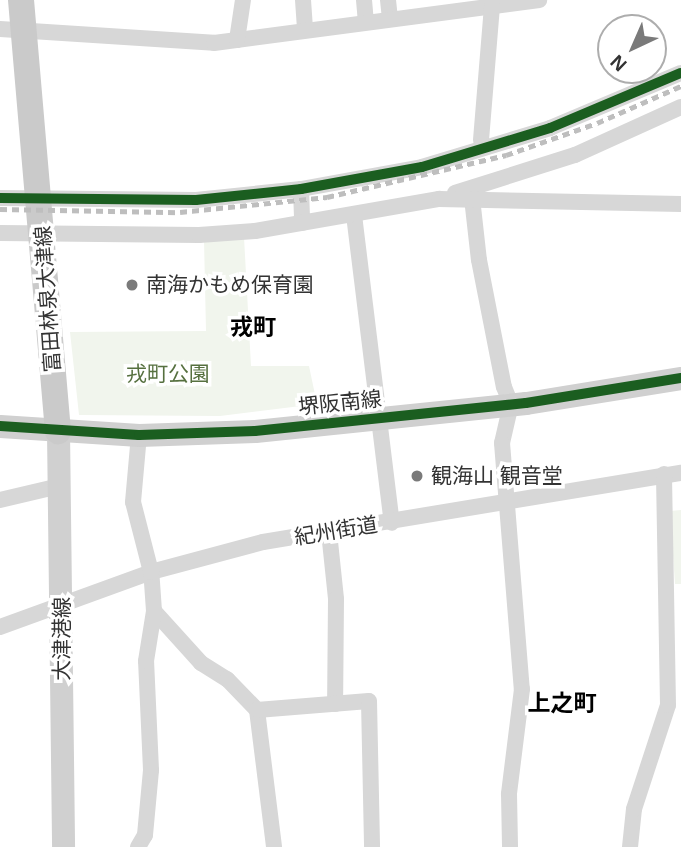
<!DOCTYPE html>
<meta charset="utf-8">
<style>
body{margin:0}
#map{position:relative;width:681px;height:847px;overflow:hidden;background:#fff;font-family:Arial,"Noto Sans JP",sans-serif}
div>[style]{position:absolute}
.green>*{inset:0;background:#f1f5ed}
.minor>*{height:16px;margin:-8px;padding:0 8px;transform-origin:8px;border-radius:8px;background:#d7d7d7}
.secondary>*{height:23px;margin:-11.5px;padding:0 11.5px;transform-origin:11.5px;border-radius:11.5px;background:#d0d0d0}
.primary>*{height:26px;margin:-13px;padding:0 13px;transform-origin:13px;border-radius:13px;background:#cacaca}
.rail>*{height:4.5px;margin-top:-2.25px;transform-origin:0;background:repeating-linear-gradient(90deg,#bebebe 0 7px,transparent 0 12px)}
.cycleway>*{height:10px;margin:-5px;padding:0 5px;transform-origin:5px;border-radius:5px;background:#1b5e20}
.dots>*{width:19px;height:19px;translate:-50% -50%;box-sizing:border-box;border:4px solid #fff;border-radius:50%}
span{translate:-50% -50%;white-space:nowrap;text-align:center;line-height:1.15;-webkit-text-stroke:7px #fff;paint-order:stroke}
.poi-label{font-size:21px;color:#333}
.left{translate:0 -50%;text-align:left}
.street-label{font-size:21px;color:#333}
.park-label{font-size:21px;color:#56703f}
.neighbourhood-label{font-size:23px;color:#000;font-weight:700}
.north{position:absolute;left:597px;top:14px;width:70px;height:70px;box-sizing:border-box;background:#fff;border:2px solid #adadad;border-radius:50%;rotate:224deg;font-size:19px;font-weight:700;line-height:28px;text-align:center;color:#333}
.north::after{content:'';display:block;margin:auto;width:24px;height:32px;background:#7a7a7a;clip-path:polygon(50% 0,100% 100%,50% 72%,0 100%)}
</style>
<div id="map">
<div class="green">
<div style="clip-path:polygon(244px 237px,251px 366px,309px 366px,317px 404px,220px 416px,79px 415px,70px 332px,206px 331px,204px 240px)"></div>
<div style="clip-path:polygon(681px 510px,681px 584px,675px 584px,670px 511px)"></div>
</div>
<div class="minor">
<div style="left:303px;top:0;width:30px;rotate:86deg"></div>
<div style="left:364px;top:0;width:22px;rotate:85deg"></div>
<div style="left:388px;top:0;width:19px;rotate:84deg"></div>
<div style="left:0;top:29px;width:214px;rotate:3.7deg"></div>
<div style="left:214px;top:43px;width:328px;rotate:-7.5deg"></div>
<div style="left:237px;top:40px;width:40px;rotate:-81.5deg"></div>
<div style="left:481px;top:140px;width:134px;rotate:-85.3deg"></div>
<div style="left:301px;top:189px;width:34px;rotate:88deg"></div>
<div style="left:455px;top:193px;width:126px;rotate:-17.6deg"></div>
<div style="left:575px;top:155px;width:116px;rotate:-24.4deg"></div>
<div style="left:0;top:198px;width:196px;rotate:0.6deg"></div>
<div style="left:196px;top:200px;width:106px;rotate:-6deg"></div>
<div style="left:301px;top:189px;width:123px;rotate:-10.3deg"></div>
<div style="left:422px;top:167px;width:134px;rotate:-16.9deg"></div>
<div style="left:550px;top:128px;width:142px;rotate:-22.8deg"></div>
<div style="left:472px;top:198px;width:62px;rotate:83.6deg"></div>
<div style="left:479px;top:260px;width:129px;rotate:78.9deg"></div>
<div style="left:504px;top:387px;width:18px;rotate:68deg"></div>
<div style="left:511px;top:404px;width:40px;rotate:103deg"></div>
<div style="left:502px;top:443px;width:247px;rotate:85.4deg"></div>
<div style="left:522px;top:689px;width:106px;rotate:97.1deg"></div>
<div style="left:509px;top:794px;width:53px;rotate:88.9deg"></div>
<div style="left:354px;top:215px;width:310px;rotate:83deg"></div>
<div style="left:0;top:233px;width:199px;rotate:0.6deg"></div>
<div style="left:199px;top:235px;width:56px;rotate:-4.1deg"></div>
<div style="left:255px;top:231px;width:187px;rotate:-9.9deg"></div>
<div style="left:439px;top:199px;width:242px;rotate:1.2deg"></div>
<div style="left:0;top:500px;width:61px;rotate:-13.3deg"></div>
<div style="left:329px;top:532px;width:67px;rotate:84deg"></div>
<div style="left:336px;top:599px;width:105px;rotate:90.5deg"></div>
<div style="left:154px;top:611px;width:70px;rotate:47.9deg"></div>
<div style="left:201px;top:663px;width:31px;rotate:32deg"></div>
<div style="left:227px;top:679px;width:43px;rotate:45.9deg"></div>
<div style="left:257px;top:710px;width:138px;rotate:82.9deg"></div>
<div style="left:0;top:627px;width:161px;rotate:-20deg"></div>
<div style="left:151px;top:572px;width:116px;rotate:-15deg"></div>
<div style="left:263px;top:542px;width:424px;rotate:-9.4deg"></div>
<div style="left:257px;top:710px;width:112px;rotate:-4.6deg"></div>
<div style="left:369px;top:701px;width:146px;rotate:88.8deg"></div>
<div style="left:138px;top:847px;width:14px;rotate:-60deg"></div>
<div style="left:145px;top:835px;width:65px;rotate:-84.7deg"></div>
<div style="left:151px;top:770px;width:109px;rotate:-92.6deg"></div>
<div style="left:146px;top:661px;width:51px;rotate:-80.9deg"></div>
<div style="left:154px;top:611px;width:39px;rotate:-94deg"></div>
<div style="left:151px;top:572px;width:72px;rotate:-104.4deg"></div>
<div style="left:133px;top:502px;width:67px;rotate:-84.9deg"></div>
<div style="left:630px;top:847px;width:38px;rotate:-84deg"></div>
<div style="left:634px;top:809px;width:109px;rotate:-71.9deg"></div>
<div style="left:668px;top:705px;width:231px;rotate:-91deg"></div>
</div>
<div class="secondary">
<div style="left:0;top:426px;width:139px;rotate:3.7deg"></div>
<div style="left:139px;top:435px;width:116px;rotate:-2deg"></div>
<div style="left:255px;top:431px;width:272px;rotate:-5.9deg"></div>
<div style="left:526px;top:403px;width:157px;rotate:-9.2deg"></div>
<div style="left:58px;top:431px;width:416px;rotate:89.3deg"></div>
</div>
<div class="primary">
<div style="left:21px;top:0;width:433px;rotate:85.1deg"></div>
</div>
<div class="rail">
<div style="left:0;top:209px;width:180px;rotate:1deg"></div>
<div style="left:180px;top:212px;width:148px;rotate:-5.8deg"></div>
<div style="left:327px;top:197px;width:184px;rotate:-13.2deg"></div>
<div style="left:506px;top:155px;width:96px;rotate:-19.4deg"></div>
<div style="left:597px;top:123px;width:92px;rotate:-23.8deg"></div>
</div>
<div class="cycleway">
<div style="left:0;top:198px;width:196px;rotate:0.6deg"></div>
<div style="left:196px;top:200px;width:106px;rotate:-6deg"></div>
<div style="left:301px;top:189px;width:123px;rotate:-10.3deg"></div>
<div style="left:422px;top:167px;width:134px;rotate:-16.9deg"></div>
<div style="left:550px;top:128px;width:142px;rotate:-22.8deg"></div>
<div style="left:0;top:426px;width:139px;rotate:3.7deg"></div>
<div style="left:139px;top:435px;width:116px;rotate:-2deg"></div>
<div style="left:255px;top:431px;width:272px;rotate:-5.9deg"></div>
<div style="left:526px;top:403px;width:157px;rotate:-9.2deg"></div>
</div>
<div class="dots">
<div style="left:132px;top:285px;background:#7a7a7a"></div>
<div style="left:417px;top:476px;background:#7a7a7a"></div>
</div>
<div class="poi-label">
<span class="left" style="left:146px;top:285px">南海かもめ保育園</span>
<span class="left" style="left:431px;top:476px">観海山 観音堂</span>
</div>
<div class="street-label">
<span style="left:48px;top:299px;rotate:-94deg">富田林泉大津線</span>
<span style="left:340px;top:403px;rotate:-6deg">堺阪南線</span>
<span style="left:336px;top:531px;rotate:-9deg">紀州街道</span>
<span style="left:62px;top:639px;rotate:-90deg">大津港線</span>
</div>
<div class="park-label">
<span style="left:168px;top:374px">戎町公園</span>
</div>
<div class="neighbourhood-label">
<span style="left:253px;top:327px">戎町</span>
<span style="left:562px;top:703px">上之町</span>
</div>
<div class="north">N</div>
</div>
